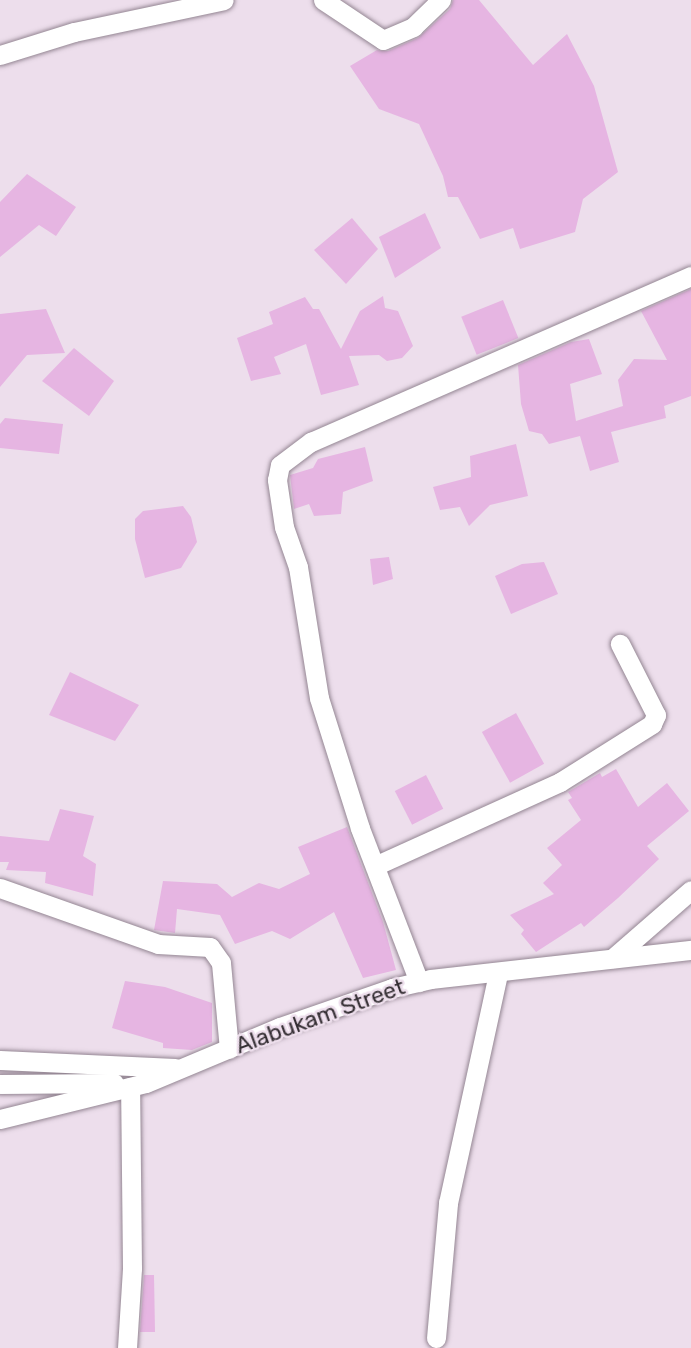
<!DOCTYPE html>
<style>
body{margin:0}
#map{position:relative;width:691px;height:1348px;overflow:hidden;background:#eddeec;font-family:Rubik,sans-serif}
div>[style]{position:absolute}
.building>*{inset:0;background:#e6b5e2;transform-origin:0 0}
.roads{filter:drop-shadow(0 0 2px #948693) drop-shadow(0 0 2px #948693)}
.minor>*{height:19px;margin:-9.5px;padding:0 9.5px;transform-origin:9.5px;border-radius:9.5px;background:#fff}
span{translate:-50% -50%;white-space:nowrap;text-align:center;line-height:1.15;-webkit-text-stroke:5px #eddeec;paint-order:stroke}
.street-label{font-size:23px;color:#352f34}
</style>
<div id="map">
<div class="building">
<div style="clip-path:polygon(453px 0,479px 0,533px 65px,567px 34px,594px 86px,618px 172px,583px 199px,575px 232px,520px 249px,513px 228px,480px 239px,458px 197px,448px 197px,443px 176px,419px 124px,379px 109px,350px 66px,377px 50px,388px 51px,418px 38px,450px 9px)"></div>
<div style="clip-path:polygon(27px 174px,76px 207px,56px 236px,39px 225px,0 257px,0 202px)"></div>
<div style="clip-path:polygon(425px 213px,441px 248px,395px 278px,379px 237px)"></div>
<div style="clip-path:polygon(352px 218px,378px 249px,346px 284px,314px 250px)"></div>
<div style="clip-path:polygon(691px 289px,691px 396px,664px 406px,666px 418px,611px 432px,619px 462px,590px 471px,580px 436px,549px 444px,542px 434px,529px 431px,521px 404px,518px 365px,571px 342px,589px 339px,602px 374px,570px 384px,576px 421px,623px 406px,618px 380px,634px 359px,667px 360px,641px 311px)"></div>
<div style="clip-path:polygon(383px 296px,385px 308px,398px 311px,413px 346px,402px 358px,387px 361px,379px 355px,349px 356px,359px 385px,321px 395px,306px 344px,274px 357px,281px 374px,251px 381px,237px 338px,273px 324px,269px 312px,305px 297px,313px 309px,319px 309px,341px 349px,360px 311px)"></div>
<div style="left:503px;top:300px;width:41px;height:45px;rotate:68deg"></div>
<div style="clip-path:polygon(46px 309px,65px 353px,27px 355px,0 387px,0 314px)"></div>
<div style="clip-path:polygon(74px 348px,114px 381px,89px 416px,42px 381px)"></div>
<div style="clip-path:polygon(5px 418px,63px 424px,59px 454px,0 448px,0 424px)"></div>
<div style="clip-path:polygon(516px 444px,528px 496px,490px 505px,469px 526px,460px 507px,440px 510px,433px 487px,471px 477px,470px 456px)"></div>
<div style="clip-path:polygon(365px 447px,373px 481px,343px 492px,341px 514px,314px 516px,309px 504px,294px 509px,290px 475px,313px 468px,318px 459px)"></div>
<div style="clip-path:polygon(183px 506px,191px 517px,197px 542px,181px 568px,145px 578px,135px 539px,135px 519px,143px 511px)"></div>
<div style="clip-path:polygon(389px 557px,393px 579px,373px 585px,370px 559px)"></div>
<div style="clip-path:polygon(544px 562px,558px 594px,511px 614px,495px 576px,522px 564px)"></div>
<div style="clip-path:polygon(70px 672px,139px 705px,115px 741px,49px 715px)"></div>
<div style="left:516px;top:713px;width:58px;height:39px;rotate:61deg"></div>
<div style="clip-path:polygon(616px 769px,638px 807px,667px 783px,689px 811px,647px 846px,659px 859px,618px 898px,584px 927px,581px 923px,536px 952px,521px 934px,524px 930px,510px 915px,554px 894px,543px 883px,562px 865px,547px 848px,581px 820px,568px 800px,572px 798px,568px 792px,600px 773px,602px 777px)"></div>
<div style="left:426px;top:775px;width:38px;height:35px;rotate:63deg"></div>
<div style="clip-path:polygon(60px 809px,94px 816px,83px 856px,96px 864px,93px 896px,45px 883px,46px 872px,6px 870px,9px 862px,0 862px,0 836px,49px 841px)"></div>
<div style="clip-path:polygon(347px 827px,383px 922px,396px 970px,363px 978px,334px 912px,290px 939px,272px 931px,235px 944px,220px 915px,177px 909px,175px 933px,154px 930px,163px 881px,217px 884px,232px 897px,259px 883px,279px 889px,310px 874px,298px 847px)"></div>
<div style="clip-path:polygon(125px 981px,165px 987px,212px 1003px,212px 1042px,192px 1050px,163px 1048px,163px 1043px,112px 1028px)"></div>
<div style="clip-path:polygon(144px 1275px,154px 1275px,155px 1332px,140px 1332px)"></div>
</div>
<div class="roads">
<div class="minor">
<div style="left:323px;top:0;width:72px;rotate:33.7deg"></div>
<div style="left:383px;top:40px;width:33px;rotate:-23deg"></div>
<div style="left:413px;top:27px;width:39px;rotate:-44deg"></div>
<div style="left:0;top:55px;width:77px;rotate:-17.3deg"></div>
<div style="left:74px;top:32px;width:153px;rotate:-12deg"></div>
<div style="left:377px;top:865px;width:201px;rotate:-24.4deg"></div>
<div style="left:560px;top:782px;width:109px;rotate:-32.2deg"></div>
<div style="left:652px;top:724px;width:10px;rotate:-66deg"></div>
<div style="left:656px;top:715px;width:80px;rotate:-116.9deg"></div>
<div style="left:0;top:888px;width:168px;rotate:19.5deg"></div>
<div style="left:158px;top:944px;width:52px;rotate:3.3deg"></div>
<div style="left:210px;top:947px;width:19px;rotate:55deg"></div>
<div style="left:221px;top:963px;width:86px;rotate:84.7deg"></div>
<div style="left:613px;top:958px;width:103px;rotate:-41.1deg"></div>
<div style="left:419px;top:982px;width:165px;rotate:-111deg"></div>
<div style="left:360px;top:828px;width:136px;rotate:-107.5deg"></div>
<div style="left:319px;top:698px;width:133px;rotate:-99.1deg"></div>
<div style="left:298px;top:567px;width:42px;rotate:-109.3deg"></div>
<div style="left:284px;top:527px;width:48px;rotate:-98.5deg"></div>
<div style="left:277px;top:480px;width:15px;rotate:-79deg"></div>
<div style="left:280px;top:465px;width:39px;rotate:-37deg"></div>
<div style="left:311px;top:442px;width:415px;rotate:-23.6deg"></div>
<div style="left:0;top:1060px;width:175px;rotate:2.6deg"></div>
<div style="left:0;top:1084px;width:114px;rotate:-0.5deg"></div>
<div style="left:0;top:1119px;width:150px;rotate:-13.9deg"></div>
<div style="left:146px;top:1083px;width:145px;rotate:-22.7deg"></div>
<div style="left:280px;top:1027px;width:119px;rotate:-19.2deg"></div>
<div style="left:392px;top:988px;width:40px;rotate:-13deg"></div>
<div style="left:431px;top:979px;width:262px;rotate:-6.4deg"></div>
<div style="left:436px;top:1338px;width:136px;rotate:-84.9deg"></div>
<div style="left:448px;top:1203px;width:235px;rotate:-77.7deg"></div>
<div style="left:127px;top:1348px;width:80px;rotate:-86.4deg"></div>
<div style="left:132px;top:1268px;width:181px;rotate:-90.6deg"></div>
</div>
</div>
<div class="street-label">
<span style="left:320px;top:1016px;rotate:-20deg">Alabukam Street</span>
</div>
</div>
